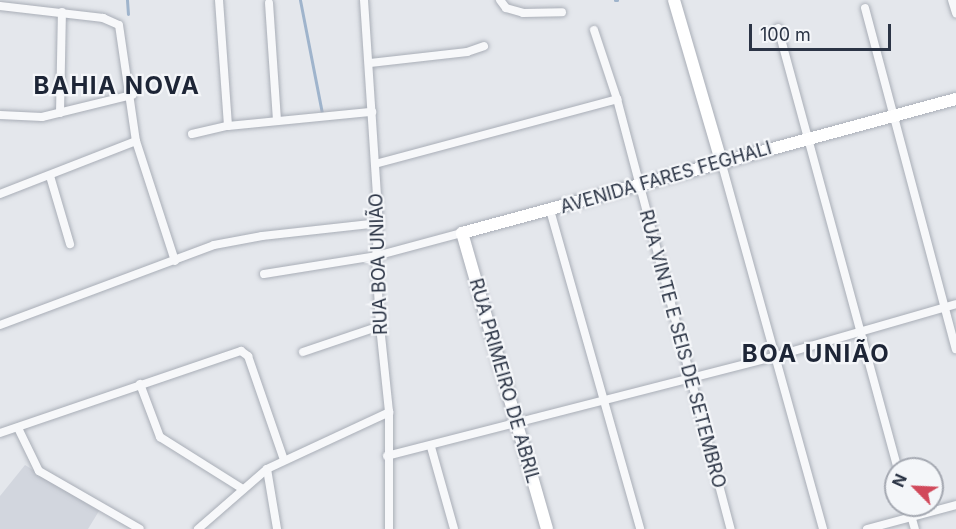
<!DOCTYPE html>
<meta charset="utf-8">
<style>
body{margin:0}
#map{position:relative;width:956px;height:529px;overflow:hidden;background:#e4e7ec;font-family:Inter,sans-serif}
div>[style]{position:absolute}
.built>*{inset:0;background:#d2d6de}
.stream>*{height:3px;margin:-1.5px;padding:0 1.5px;transform-origin:1.5px;border-radius:1.5px;background:#9fb4cc}
.roads{filter:drop-shadow(0 0 2px #a9aeb7) drop-shadow(0 0 2px #a9aeb7)}
.street>*{height:8px;margin:-4px;padding:0 4px;transform-origin:4px;border-radius:4px;background:#f7f8fa}
.secondary>*{height:12px;margin:-6px;padding:0 6px;transform-origin:6px;border-radius:6px;background:#fff}
span{translate:-50% -50%;white-space:nowrap;text-align:center;line-height:1.15;-webkit-text-stroke:4.5px #f4f6f9;paint-order:stroke}
.street-label{font-size:18px;color:#2b3445}
.district-label{font-size:24px;color:#1d2536;font-weight:700;letter-spacing:1.5px}
.north{position:absolute;left:884px;top:457px;width:60px;height:60px;box-sizing:border-box;background:#f4f6f9;border:2px solid #a4a8b1;border-radius:50%;rotate:294deg;font-size:16px;font-weight:700;line-height:24px;text-align:center;color:#2b3445}
.north::after{content:'';display:block;margin:auto;width:21px;height:27px;background:#d1495b;clip-path:polygon(50% 0,100% 100%,50% 72%,0 100%)}
.scale{position:absolute;left:749px;top:24px;width:142px;height:27px;box-sizing:border-box;border:3px solid #2b3445;border-top:0;padding-left:8px;font-size:18px;line-height:21px;white-space:nowrap;color:#2b3445;-webkit-text-stroke:4px #f4f6f9;paint-order:stroke}
</style>
<div id="map">
<div class="built">
<div style="clip-path:polygon(25px 465px,99px 511px,88px 529px,0 529px,0 496px)"></div>
</div>
<div class="stream">
<div style="left:127px;top:0;width:14px;rotate:86deg"></div>
<div style="left:300px;top:0;width:115px;rotate:79deg"></div>
<div style="left:615px;top:0;width:2px"></div>
</div>
<div class="roads">
<div class="street">
<div style="left:219px;top:0;width:126px;rotate:85.9deg"></div>
<div style="left:364px;top:0;width:224px;rotate:86.2deg"></div>
<div style="left:379px;top:223px;width:33px;rotate:95deg"></div>
<div style="left:376px;top:256px;width:70px;rotate:86.7deg"></div>
<div style="left:380px;top:326px;width:86px;rotate:84deg"></div>
<div style="left:389px;top:412px;width:117px;rotate:90deg"></div>
<div style="left:500px;top:0;width:10px;rotate:53deg"></div>
<div style="left:506px;top:8px;width:18px;rotate:16deg"></div>
<div style="left:523px;top:13px;width:39px;rotate:-1deg"></div>
<div style="left:952px;top:0;width:14px;rotate:73deg"></div>
<div style="left:269px;top:3px;width:118px;rotate:86.1deg"></div>
<div style="left:0;top:6px;width:104px;rotate:6.6deg"></div>
<div style="left:103px;top:18px;width:17px;rotate:24deg"></div>
<div style="left:119px;top:25px;width:117px;rotate:81.7deg"></div>
<div style="left:136px;top:141px;width:126px;rotate:72deg"></div>
<div style="left:865px;top:8px;width:353px;rotate:75.1deg"></div>
<div style="left:778px;top:28px;width:457px;rotate:74.8deg"></div>
<div style="left:594px;top:30px;width:73px;rotate:71.6deg"></div>
<div style="left:617px;top:99px;width:445px;rotate:75.2deg"></div>
<div style="left:370px;top:63px;width:98px;rotate:-6.5deg"></div>
<div style="left:467px;top:52px;width:18px;rotate:-19deg"></div>
<div style="left:60px;top:113px;width:101px;rotate:-88.9deg"></div>
<div style="left:0;top:115px;width:42px;rotate:2.7deg"></div>
<div style="left:42px;top:117px;width:93px;rotate:-13.7deg"></div>
<div style="left:192px;top:134px;width:37px;rotate:-13deg"></div>
<div style="left:228px;top:126px;width:145px;rotate:-5.6deg"></div>
<div style="left:721px;top:161px;width:382px;rotate:74.5deg"></div>
<div style="left:375px;top:164px;width:251px;rotate:-15deg"></div>
<div style="left:50px;top:176px;width:71px;rotate:73.6deg"></div>
<div style="left:0;top:194px;width:146px;rotate:-21.3deg"></div>
<div style="left:550px;top:210px;width:331px;rotate:74.2deg"></div>
<div style="left:264px;top:274px;width:113px;rotate:-9.1deg"></div>
<div style="left:376px;top:256px;width:89px;rotate:-15deg"></div>
<div style="left:0;top:325px;width:228px;rotate:-20.5deg"></div>
<div style="left:214px;top:245px;width:49px;rotate:-10.6deg"></div>
<div style="left:262px;top:236px;width:118px;rotate:-6.3deg"></div>
<div style="left:303px;top:352px;width:81px;rotate:-18.7deg"></div>
<div style="left:140px;top:384px;width:57px;rotate:69.3deg"></div>
<div style="left:160px;top:437px;width:98px;rotate:32.1deg"></div>
<div style="left:18px;top:428px;width:48px;rotate:64deg"></div>
<div style="left:39px;top:471px;width:116px;rotate:29.9deg"></div>
<div style="left:0;top:433px;width:255px;rotate:-18.8deg"></div>
<div style="left:241px;top:351px;width:9px;rotate:36deg"></div>
<div style="left:248px;top:356px;width:110px;rotate:70.9deg"></div>
<div style="left:431px;top:447px;width:85px;rotate:74.3deg"></div>
<div style="left:387px;top:456px;width:402px;rotate:-14.4deg"></div>
<div style="left:776px;top:356px;width:187px;rotate:-16.1deg"></div>
<div style="left:267px;top:469px;width:61px;rotate:80.5deg"></div>
<div style="left:908px;top:505px;width:25px;rotate:74deg"></div>
<div style="left:198px;top:529px;width:91px;rotate:-41deg"></div>
<div style="left:267px;top:469px;width:135px;rotate:-25deg"></div>
<div style="left:867px;top:529px;width:92px;rotate:-15.1deg"></div>
</div>
<div class="secondary">
<div style="left:674px;top:0;width:168px;rotate:73.7deg"></div>
<div style="left:547px;top:529px;width:308px;rotate:-106deg"></div>
<div style="left:462px;top:233px;width:512px;rotate:-15.18deg"></div>
</div>
</div>
<div class="street-label">
<span style="left:666px;top:178px;rotate:-16deg">AVENIDA FARES FEGHALI</span>
<span style="left:379px;top:264px;rotate:-92deg">RUA BOA UNIÃO</span>
<span style="left:682px;top:349px;rotate:75deg">RUA VINTE E SEIS DE SETEMBRO</span>
<span style="left:504px;top:381px;rotate:74deg">RUA PRIMEIRO DE ABRIL</span>
</div>
<div class="district-label">
<span style="left:117px;top:86px">BAHIA NOVA</span>
<span style="left:816px;top:354px">BOA UNIÃO</span>
</div>
<div class="north">N</div>
<div class="scale">100 m</div>
</div>
